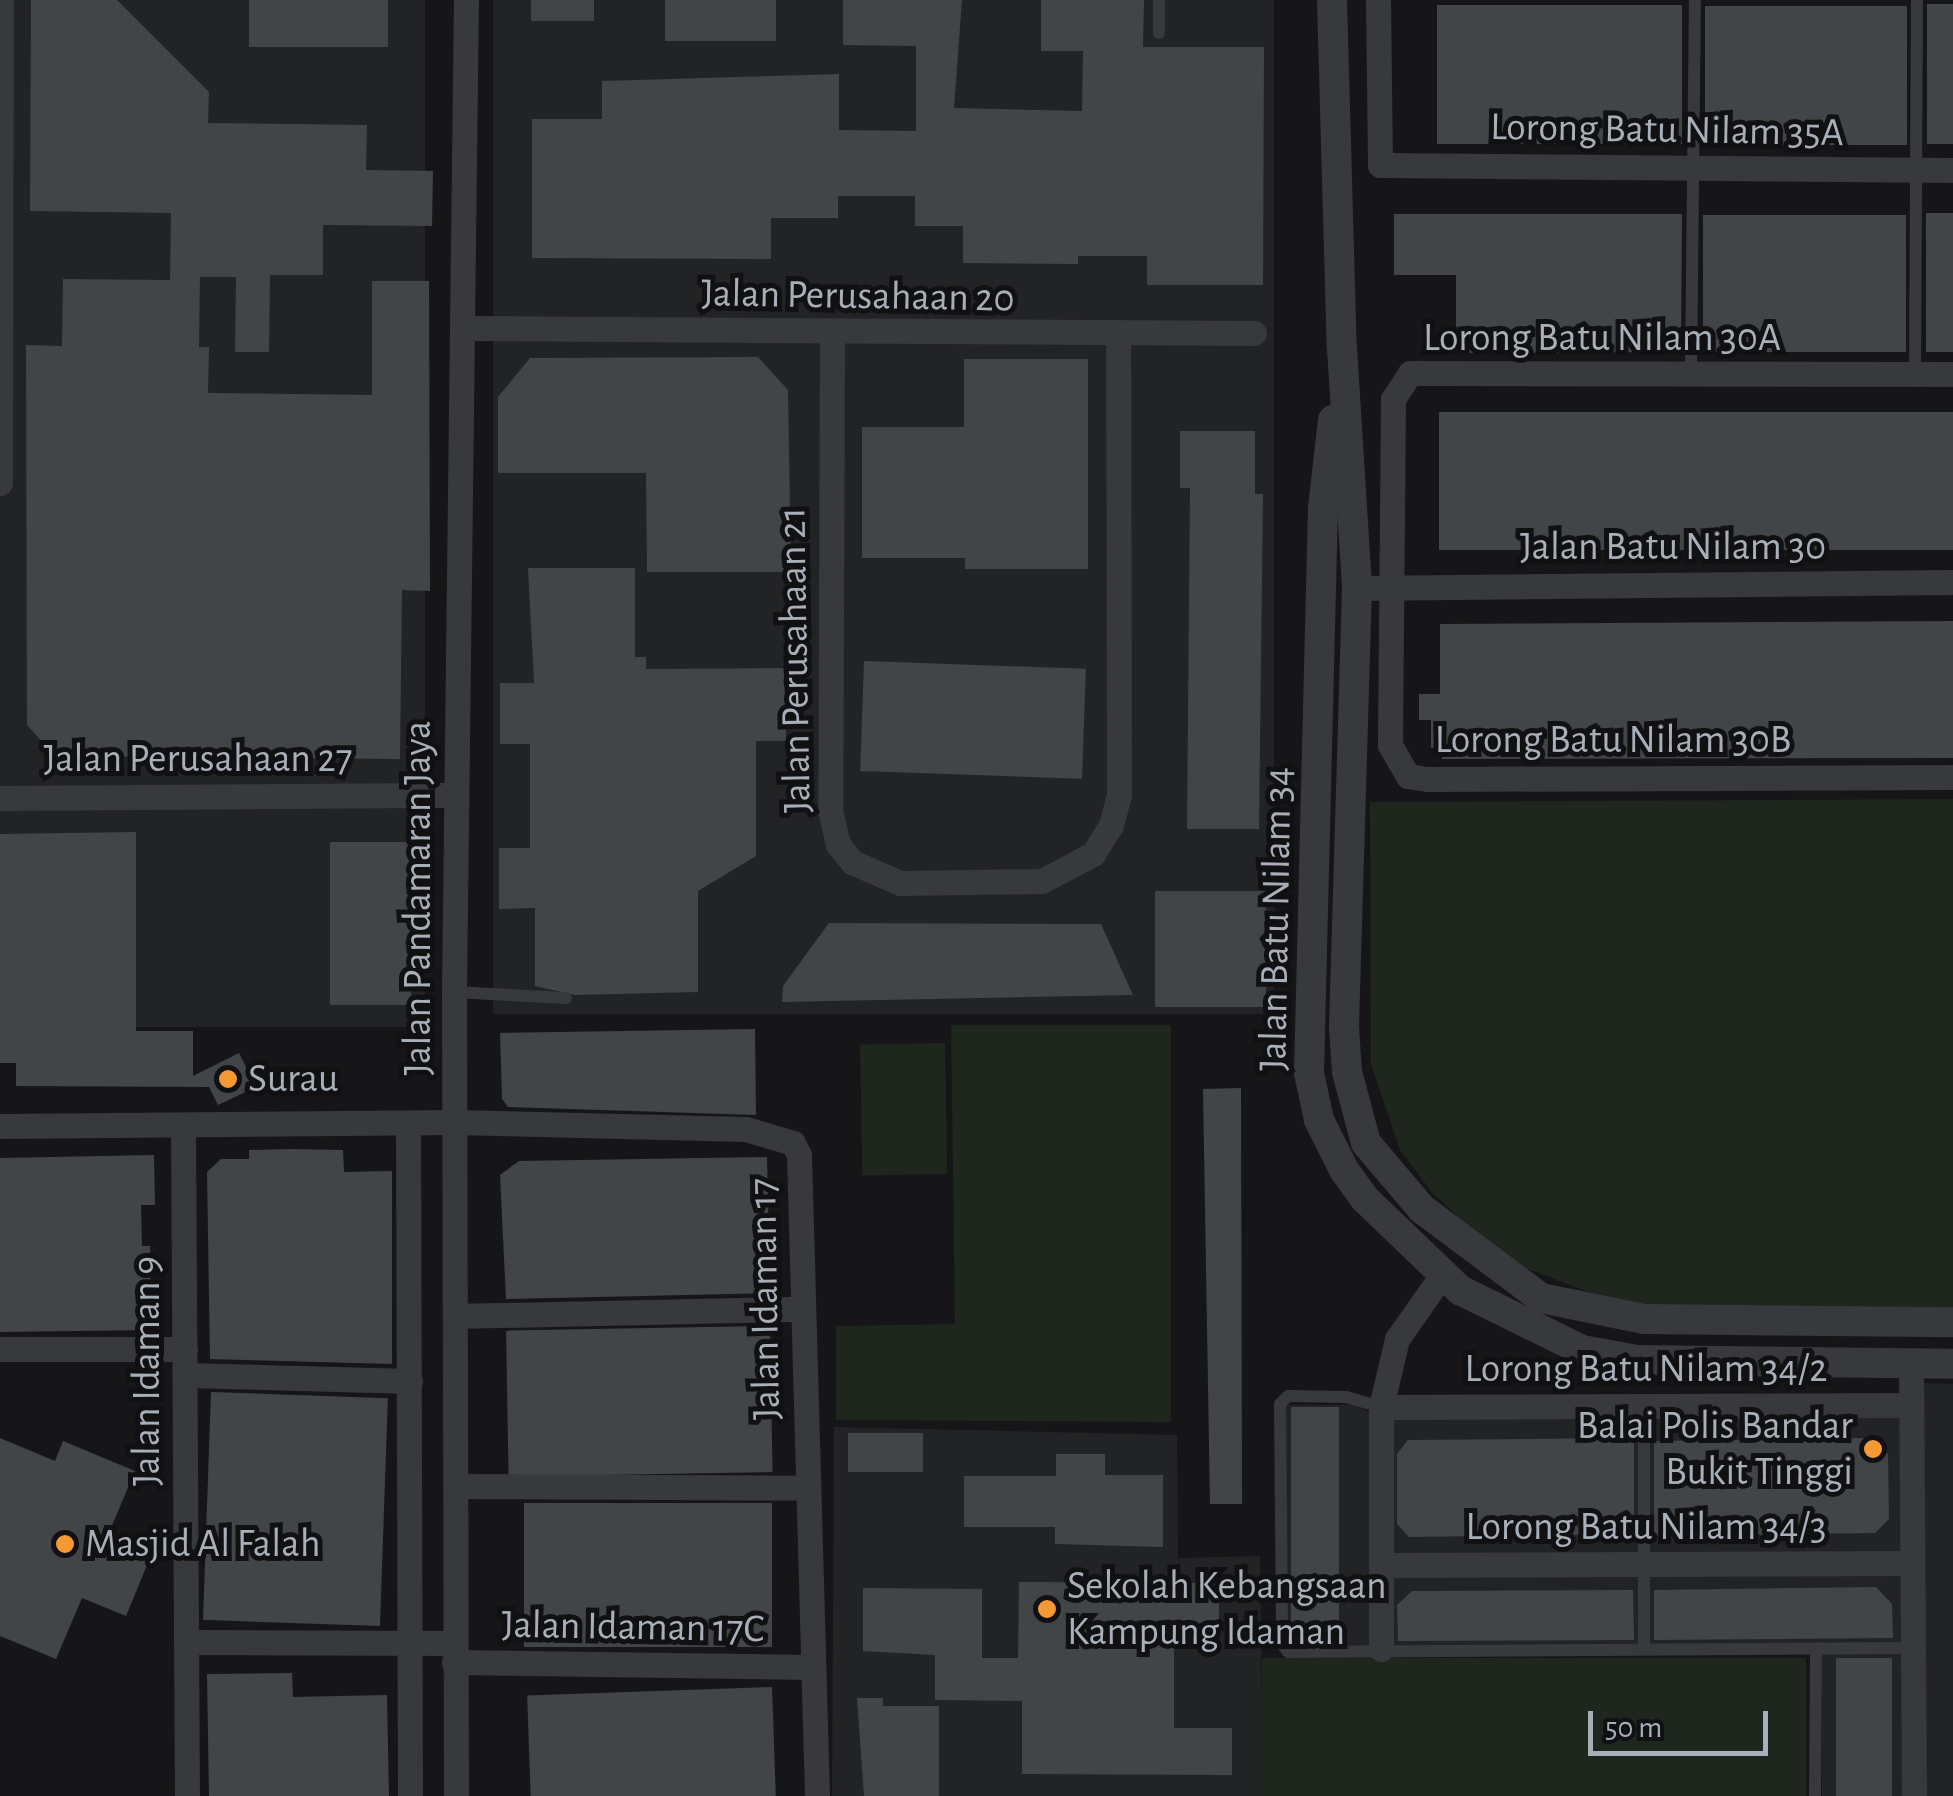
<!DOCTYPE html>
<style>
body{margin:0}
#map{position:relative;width:1953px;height:1796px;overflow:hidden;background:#161618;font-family:"Alegreya Sans",sans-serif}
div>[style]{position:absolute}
.built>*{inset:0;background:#222325;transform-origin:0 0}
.green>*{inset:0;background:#1e261e;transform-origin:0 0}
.building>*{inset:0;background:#424548;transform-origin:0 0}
.service>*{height:12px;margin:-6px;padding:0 6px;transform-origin:6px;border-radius:6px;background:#37393d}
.minor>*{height:25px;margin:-12.5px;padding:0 12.5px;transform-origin:12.5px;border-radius:12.5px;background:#37393d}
.tertiary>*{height:30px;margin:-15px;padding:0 15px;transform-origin:15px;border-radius:15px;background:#37393d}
.dots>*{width:28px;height:28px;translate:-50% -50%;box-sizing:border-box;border:5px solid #111113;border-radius:50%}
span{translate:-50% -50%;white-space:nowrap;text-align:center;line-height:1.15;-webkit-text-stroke:10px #111113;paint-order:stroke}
.street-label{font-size:40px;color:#a8afb8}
.poi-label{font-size:40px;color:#a8afb8}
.left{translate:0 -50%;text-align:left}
.right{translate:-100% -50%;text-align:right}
.scale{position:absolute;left:1588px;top:1711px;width:180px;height:45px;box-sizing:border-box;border:5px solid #a8afb8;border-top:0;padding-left:12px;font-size:30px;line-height:35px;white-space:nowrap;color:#a8afb8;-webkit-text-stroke:8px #111113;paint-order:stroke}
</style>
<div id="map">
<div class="built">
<div style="left:0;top:0;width:425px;height:1027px"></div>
<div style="left:493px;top:0;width:781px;height:1014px"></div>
<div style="clip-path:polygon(1918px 1383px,1953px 1384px,1953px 1796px,1822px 1796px,1822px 1654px,1286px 1657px,1285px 1405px,1356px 1405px,1374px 1414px,1917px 1414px)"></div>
<div style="clip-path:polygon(834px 1427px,1177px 1435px,1178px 1558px,1260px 1556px,1263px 1796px,832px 1796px)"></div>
</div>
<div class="green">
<div style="clip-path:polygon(1953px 799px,1953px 1309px,1632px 1309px,1500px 1258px,1431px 1191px,1400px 1150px,1371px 1064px,1370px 802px)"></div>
<div style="clip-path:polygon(951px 1025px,1171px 1025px,1171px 1422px,836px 1420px,836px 1326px,955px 1324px)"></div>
<div style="left:945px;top:1043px;width:131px;height:85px;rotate:89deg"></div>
<div style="left:1806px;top:1658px;width:138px;height:544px;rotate:90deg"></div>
</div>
<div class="building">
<div style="clip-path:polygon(31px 0,117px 0,209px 92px,208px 123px,367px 125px,366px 170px,433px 171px,432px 226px,323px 225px,323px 275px,270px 275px,269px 352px,235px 352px,236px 277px,200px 277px,199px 347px,209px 347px,208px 393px,372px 395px,372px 281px,429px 281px,430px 591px,402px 590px,400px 759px,55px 756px,27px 725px,26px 345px,62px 346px,63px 279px,170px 280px,171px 213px,30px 211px)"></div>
<div style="left:249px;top:0;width:139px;height:47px"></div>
<div style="left:531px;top:0;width:63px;height:21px"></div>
<div style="left:665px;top:0;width:111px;height:41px"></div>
<div style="clip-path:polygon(843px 0,962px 0,954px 108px,1082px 111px,1083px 51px,1041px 51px,1041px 0,1144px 0,1143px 47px,1264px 47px,1263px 285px,1147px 285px,1147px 256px,1078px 256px,1078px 264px,963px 263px,963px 226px,915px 226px,915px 196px,838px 196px,838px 218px,771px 218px,771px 259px,532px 258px,532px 119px,602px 119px,602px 81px,839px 74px,839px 130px,916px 131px,916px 46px,843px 45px)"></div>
<div style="left:1927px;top:4px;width:26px;height:140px"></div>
<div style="left:1437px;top:5px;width:245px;height:139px"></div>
<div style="left:1705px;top:6px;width:202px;height:139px"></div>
<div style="left:1953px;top:213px;width:139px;height:27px;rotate:90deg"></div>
<div style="clip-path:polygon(1394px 214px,1682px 214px,1681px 352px,1456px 353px,1456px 275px,1394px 275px)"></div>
<div style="left:1906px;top:215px;width:137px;height:203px;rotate:90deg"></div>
<div style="clip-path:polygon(758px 357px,788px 390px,791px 572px,647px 572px,646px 473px,498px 473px,498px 397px,530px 358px)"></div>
<div style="clip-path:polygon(964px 359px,1088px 359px,1088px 569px,965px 569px,965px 558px,862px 558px,862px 427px,964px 427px)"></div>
<div style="left:1953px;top:412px;width:138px;height:514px;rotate:90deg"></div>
<div style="clip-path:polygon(1180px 431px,1255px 431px,1255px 494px,1263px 494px,1259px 829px,1187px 829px,1190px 488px,1180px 488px)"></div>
<div style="clip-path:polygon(528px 568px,635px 568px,635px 657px,646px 657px,646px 669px,785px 668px,786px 741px,756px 741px,756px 856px,698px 891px,698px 992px,575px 995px,535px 986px,535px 908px,499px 909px,499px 848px,530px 848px,530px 744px,500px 744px,500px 683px,534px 683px)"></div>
<div style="clip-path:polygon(1953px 621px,1953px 758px,1442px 759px,1442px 748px,1431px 748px,1431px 720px,1419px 720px,1419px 694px,1440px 694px,1440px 624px)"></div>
<div style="left:864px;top:661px;width:222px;height:110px;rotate:2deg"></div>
<div style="clip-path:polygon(136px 832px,136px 1031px,193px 1031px,193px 1076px,239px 1053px,256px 1087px,218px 1105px,209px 1087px,16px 1086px,16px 1063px,0 1063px,0 834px)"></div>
<div style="left:330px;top:842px;width:81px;height:163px"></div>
<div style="left:1155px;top:891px;width:111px;height:116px"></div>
<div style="clip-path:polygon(829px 923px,1101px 924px,1133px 995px,782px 1002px,783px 986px)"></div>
<div style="clip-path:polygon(755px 1029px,756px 1115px,508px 1107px,502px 1099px,500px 1033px)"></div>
<div style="clip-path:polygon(1241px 1088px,1242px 1504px,1210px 1504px,1203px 1089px)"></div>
<div style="clip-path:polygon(290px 1149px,343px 1150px,344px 1172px,392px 1171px,392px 1364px,210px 1359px,207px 1172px,221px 1159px,249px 1159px,249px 1150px)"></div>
<div style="clip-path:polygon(154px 1155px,155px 1205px,141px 1205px,142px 1246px,150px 1246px,151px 1330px,0 1332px,0 1158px)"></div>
<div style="clip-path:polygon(767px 1157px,770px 1293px,506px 1299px,500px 1175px,519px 1161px)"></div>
<div style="left:770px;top:1326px;width:146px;height:264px;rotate:89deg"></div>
<div style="left:211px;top:1392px;width:177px;height:228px;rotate:2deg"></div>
<div style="left:1291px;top:1407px;width:48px;height:234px"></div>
<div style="left:848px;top:1433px;width:75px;height:39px"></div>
<div style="clip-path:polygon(0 1438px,55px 1461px,63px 1441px,135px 1471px,108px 1535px,152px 1553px,126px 1616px,82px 1598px,56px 1659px,0 1636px)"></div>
<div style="clip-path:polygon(1626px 1438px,1634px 1441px,1634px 1534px,1409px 1537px,1397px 1524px,1397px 1454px,1408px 1440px)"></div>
<div style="clip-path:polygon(1874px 1438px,1888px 1454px,1889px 1519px,1875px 1533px,1654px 1536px,1654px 1441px)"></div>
<div style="clip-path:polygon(1056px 1454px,1105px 1454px,1105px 1475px,1163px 1475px,1163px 1547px,1055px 1544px,1055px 1527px,964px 1527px,964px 1476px,1056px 1476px)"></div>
<div style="left:524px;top:1503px;width:248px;height:144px"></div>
<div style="clip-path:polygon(1019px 1582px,1219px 1583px,1219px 1628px,1174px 1628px,1174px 1728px,1232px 1728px,1232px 1775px,1022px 1774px,1022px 1701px,935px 1700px,935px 1655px,863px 1651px,863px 1588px,982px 1589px,982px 1658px,1018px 1658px)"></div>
<div style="clip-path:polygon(1876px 1587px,1892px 1604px,1893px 1638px,1654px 1640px,1654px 1590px)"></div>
<div style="clip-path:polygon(1633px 1590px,1634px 1640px,1398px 1641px,1397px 1605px,1412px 1591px)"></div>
<div style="left:1836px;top:1658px;width:56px;height:138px"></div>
<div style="clip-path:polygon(292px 1673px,293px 1697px,387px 1695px,389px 1796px,209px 1796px,207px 1674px)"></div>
<div style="left:772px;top:1687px;width:109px;height:245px;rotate:88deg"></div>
<div style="clip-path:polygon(857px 1698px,883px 1698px,883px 1706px,939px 1706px,939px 1796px,864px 1796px)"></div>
</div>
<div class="service">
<div style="left:1159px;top:33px;width:33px;rotate:-90deg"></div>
<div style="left:1691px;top:374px;width:374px;rotate:-89.4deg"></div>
<div style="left:1915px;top:374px;width:374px;rotate:-89.7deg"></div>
<div style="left:454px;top:992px;width:112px;rotate:3.1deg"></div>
<div style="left:1644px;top:1406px;width:242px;rotate:90deg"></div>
<div style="left:1381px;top:1407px;width:35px;rotate:-164deg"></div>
<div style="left:1347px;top:1397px;width:59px;rotate:-179deg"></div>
<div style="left:1288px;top:1396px;width:11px;rotate:135deg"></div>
<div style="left:1280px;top:1404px;width:240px;rotate:89.5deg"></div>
<div style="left:1282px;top:1644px;width:10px;rotate:53deg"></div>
<div style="left:1288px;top:1652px;width:625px;rotate:-0.37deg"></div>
<div style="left:1815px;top:1796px;width:148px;rotate:-89.6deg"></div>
</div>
<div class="minor">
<div style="left:1378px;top:0;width:165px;rotate:89.3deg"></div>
<div style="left:1380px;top:165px;width:573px;rotate:0.5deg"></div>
<div style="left:462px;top:328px;width:792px;rotate:0.36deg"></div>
<div style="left:832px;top:333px;width:477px;rotate:90.2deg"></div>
<div style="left:830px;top:810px;width:35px;rotate:77deg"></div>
<div style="left:838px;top:844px;width:23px;rotate:52deg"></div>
<div style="left:852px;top:862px;width:52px;rotate:23.6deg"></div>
<div style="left:900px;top:883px;width:142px;rotate:-0.8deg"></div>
<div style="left:1042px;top:881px;width:58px;rotate:-27.9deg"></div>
<div style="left:1093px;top:854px;width:34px;rotate:-58deg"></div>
<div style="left:1111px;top:825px;width:31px;rotate:-75deg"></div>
<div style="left:1119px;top:795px;width:459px;rotate:-90.1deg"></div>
<div style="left:1953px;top:374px;width:543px;rotate:-179.89deg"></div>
<div style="left:1410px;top:373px;width:31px;rotate:123deg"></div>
<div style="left:1393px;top:399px;width:346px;rotate:90.5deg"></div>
<div style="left:1390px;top:745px;width:36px;rotate:60deg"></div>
<div style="left:1408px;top:776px;width:19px;rotate:9deg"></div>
<div style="left:1427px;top:779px;width:526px;rotate:-0.22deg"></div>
<div style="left:0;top:483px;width:483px;rotate:-89.9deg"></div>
<div style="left:1357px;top:588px;width:596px;rotate:-0.58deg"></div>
<div style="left:0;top:798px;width:456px;rotate:-0.4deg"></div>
<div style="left:408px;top:1124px;width:672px;rotate:89.83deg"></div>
<div style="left:0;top:1126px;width:455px;rotate:-0.5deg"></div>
<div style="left:455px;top:1122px;width:291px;rotate:1.4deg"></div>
<div style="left:746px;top:1129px;width:49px;rotate:16.6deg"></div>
<div style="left:793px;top:1143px;width:13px;rotate:63deg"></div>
<div style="left:799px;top:1155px;width:641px;rotate:88.39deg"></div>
<div style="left:183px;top:1126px;width:670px;rotate:89.66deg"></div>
<div style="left:455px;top:1316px;width:347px;rotate:-1.2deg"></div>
<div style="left:0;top:1349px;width:185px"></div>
<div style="left:1911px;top:1364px;width:432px;rotate:89.6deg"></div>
<div style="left:185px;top:1375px;width:225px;rotate:1.5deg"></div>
<div style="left:1381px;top:1407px;width:530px;rotate:-0.22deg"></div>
<div style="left:456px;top:1486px;width:351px;rotate:0.3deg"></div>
<div style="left:1381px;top:1565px;width:531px;rotate:-0.22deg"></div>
<div style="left:186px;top:1642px;width:269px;rotate:0.2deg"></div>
<div style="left:1381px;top:1649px;width:242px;rotate:-90deg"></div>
<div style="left:1381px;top:1407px;width:70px;rotate:-76.8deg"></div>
<div style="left:1397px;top:1339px;width:78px;rotate:-54.9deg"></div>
<div style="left:454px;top:1662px;width:357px;rotate:0.8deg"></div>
<div style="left:456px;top:1796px;width:804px;rotate:-90.14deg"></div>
<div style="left:454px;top:992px;width:992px;rotate:-89.31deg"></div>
</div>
<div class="tertiary">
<div style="left:1332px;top:0;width:348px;rotate:88.4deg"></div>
<div style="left:1342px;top:348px;width:240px;rotate:86.4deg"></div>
<div style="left:1357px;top:588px;width:438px;rotate:91.7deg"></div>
<div style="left:1344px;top:1026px;width:46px;rotate:86.3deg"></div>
<div style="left:1347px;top:1072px;width:73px;rotate:75deg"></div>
<div style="left:1366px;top:1143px;width:87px;rotate:49.7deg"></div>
<div style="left:1422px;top:1209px;width:149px;rotate:36.8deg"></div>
<div style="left:1541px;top:1298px;width:105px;rotate:11.5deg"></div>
<div style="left:1644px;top:1319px;width:309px;rotate:0.6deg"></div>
<div style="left:1333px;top:420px;width:89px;rotate:96.5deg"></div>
<div style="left:1323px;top:508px;width:565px;rotate:91.42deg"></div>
<div style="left:1309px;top:1073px;width:48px;rotate:78deg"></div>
<div style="left:1319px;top:1120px;width:56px;rotate:63.4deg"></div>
<div style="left:1344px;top:1170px;width:36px;rotate:54deg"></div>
<div style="left:1365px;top:1199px;width:132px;rotate:43.8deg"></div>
<div style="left:1460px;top:1290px;width:136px;rotate:26.2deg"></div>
<div style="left:1582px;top:1350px;width:56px;rotate:10.3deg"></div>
<div style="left:1637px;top:1360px;width:316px;rotate:0.7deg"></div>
</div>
<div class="dots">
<div style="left:228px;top:1079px;background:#f49933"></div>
<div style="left:1873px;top:1449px;background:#f49933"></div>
<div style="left:65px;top:1544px;background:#f49933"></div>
<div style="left:1047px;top:1609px;background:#f49933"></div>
</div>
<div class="street-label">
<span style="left:1667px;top:130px;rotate:1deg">Lorong Batu Nilam 35A</span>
<span style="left:858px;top:296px;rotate:1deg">Jalan Perusahaan 20</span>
<span style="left:1602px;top:338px">Lorong Batu Nilam 30A</span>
<span style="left:1673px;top:547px">Jalan Batu Nilam 30</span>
<span style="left:795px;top:660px;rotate:-91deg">Jalan Perusahaan 21</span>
<span style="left:1613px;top:740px">Lorong Batu Nilam 30B</span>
<span style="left:198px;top:759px">Jalan Perusahaan 27</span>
<span style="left:418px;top:898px;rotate:-90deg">Jalan Pandamaran Jaya</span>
<span style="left:1276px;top:919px;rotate:-89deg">Jalan Batu Nilam 34</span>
<span style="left:765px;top:1299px;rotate:-91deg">Jalan Idaman 17</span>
<span style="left:1646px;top:1369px">Lorong Batu Nilam 34/2</span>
<span style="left:147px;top:1371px;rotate:-90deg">Jalan Idaman 9</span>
<span style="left:1646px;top:1527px">Lorong Batu Nilam 34/3</span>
<span style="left:633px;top:1627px;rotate:1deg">Jalan Idaman 17C</span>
</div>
<div class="poi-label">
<span class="left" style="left:248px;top:1079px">Surau</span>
<span class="right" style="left:1853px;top:1449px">Balai Polis Bandar<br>Bukit Tinggi</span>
<span class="left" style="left:85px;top:1544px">Masjid Al Falah</span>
<span class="left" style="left:1067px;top:1609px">Sekolah Kebangsaan<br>Kampung Idaman</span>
</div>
<div class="scale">50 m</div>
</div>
